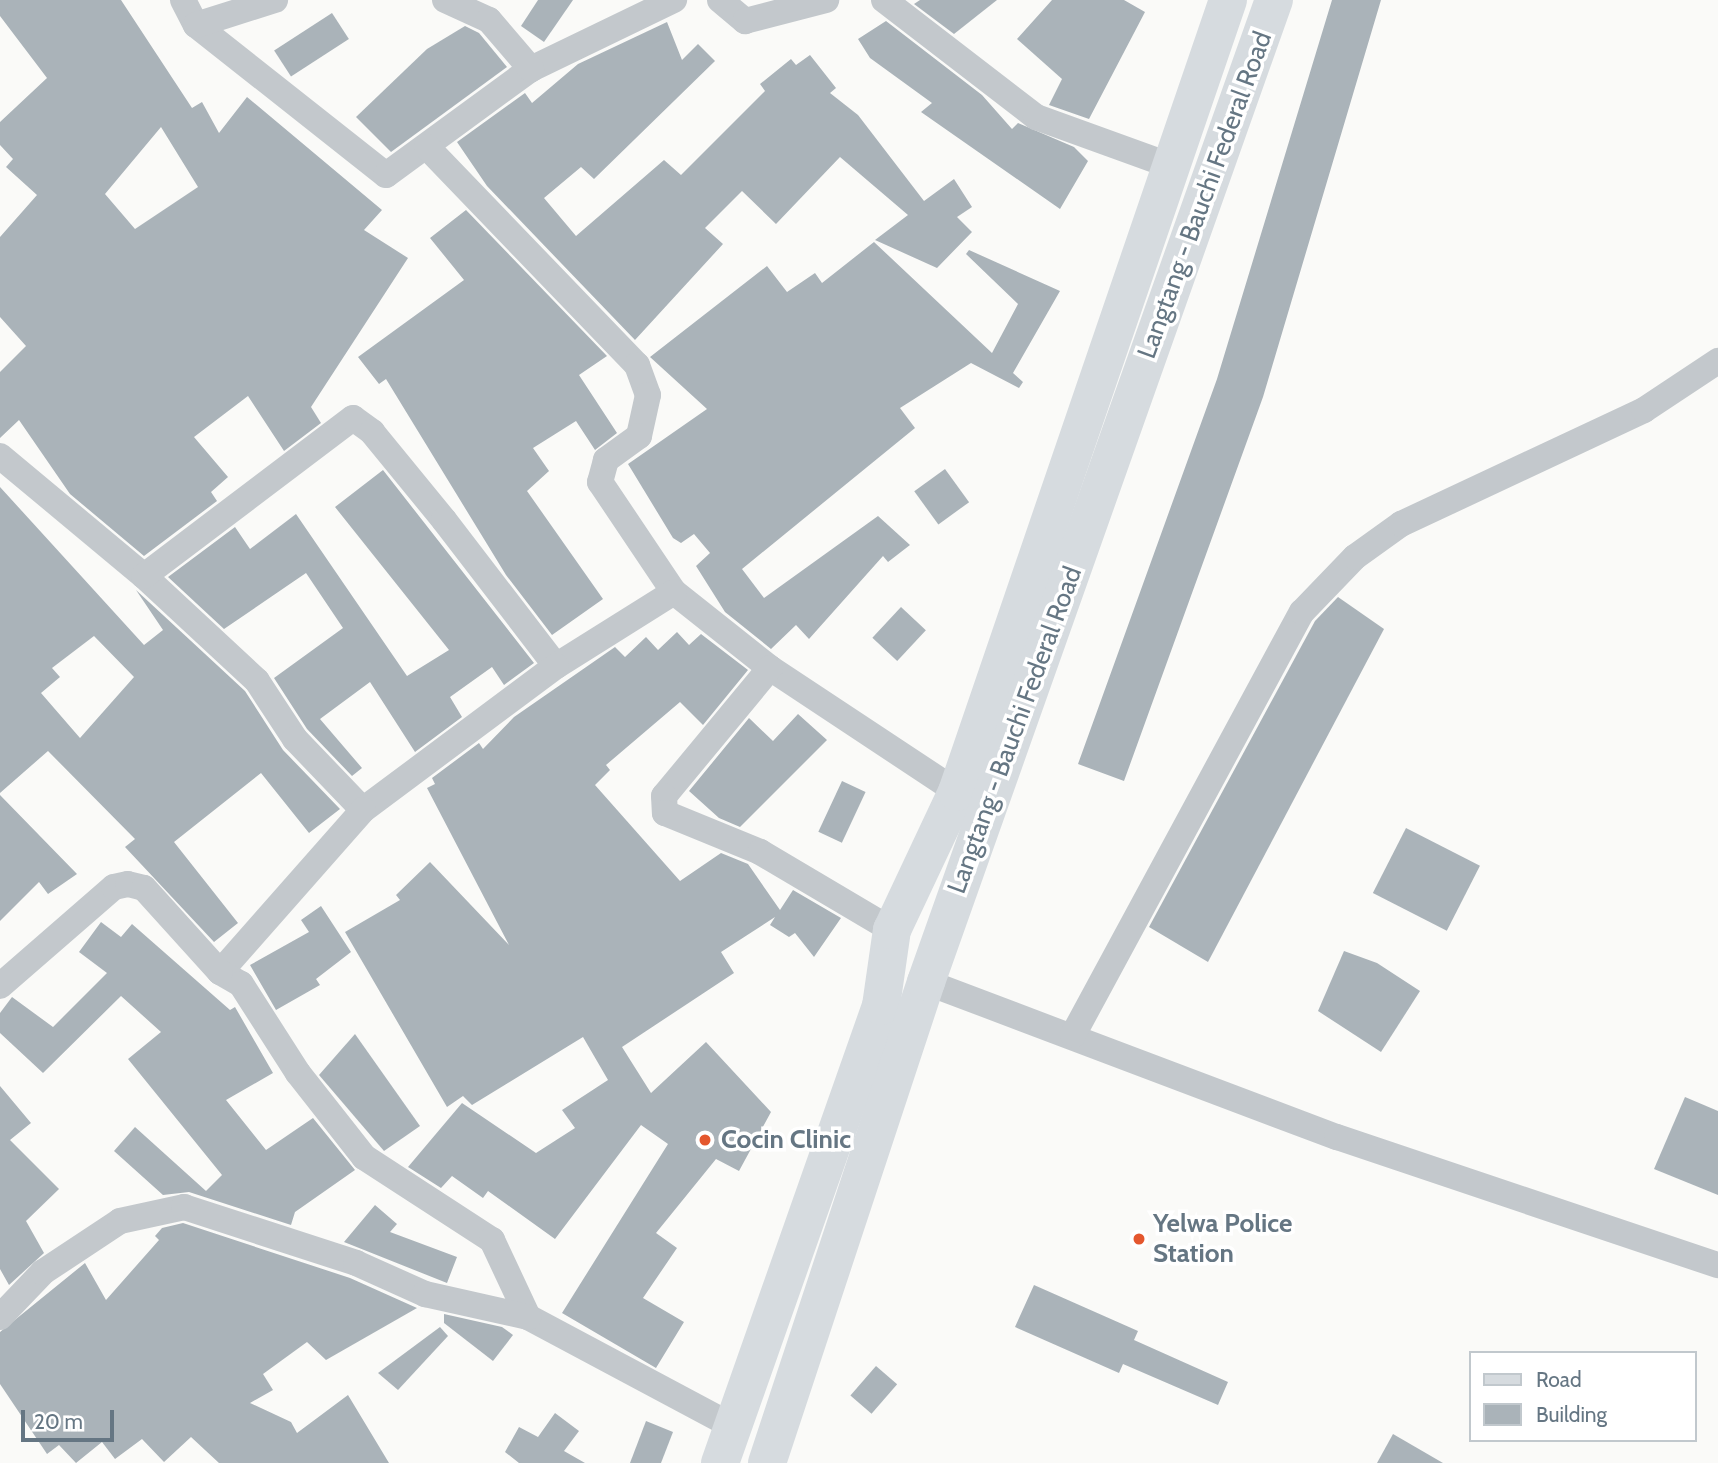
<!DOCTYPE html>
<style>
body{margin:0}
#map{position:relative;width:1718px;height:1463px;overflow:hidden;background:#fafaf8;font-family:Cabin,sans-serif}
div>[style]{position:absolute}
.building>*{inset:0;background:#aab3b9;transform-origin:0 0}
.street>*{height:26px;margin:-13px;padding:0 13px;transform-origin:13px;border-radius:13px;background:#c3c8cc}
.primary>*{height:38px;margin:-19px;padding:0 19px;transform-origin:19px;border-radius:19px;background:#d6dbdf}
.dots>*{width:19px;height:19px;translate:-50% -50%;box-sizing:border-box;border:4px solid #fff;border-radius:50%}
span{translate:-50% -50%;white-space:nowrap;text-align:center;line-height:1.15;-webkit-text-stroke:7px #fff;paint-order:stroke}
.street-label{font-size:26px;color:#657683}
.poi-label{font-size:26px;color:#657683;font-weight:700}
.left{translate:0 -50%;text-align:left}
.legend{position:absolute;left:1469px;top:1351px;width:228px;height:91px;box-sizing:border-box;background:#fff;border:2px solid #c1c8cd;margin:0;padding:9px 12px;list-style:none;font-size:21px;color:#657683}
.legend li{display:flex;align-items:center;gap:14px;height:35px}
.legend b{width:35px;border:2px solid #c1c8cd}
.scale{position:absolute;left:21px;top:1410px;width:93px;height:32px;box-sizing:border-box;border:4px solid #657683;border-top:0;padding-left:9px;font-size:21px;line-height:24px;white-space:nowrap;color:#657683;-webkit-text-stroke:5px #fff;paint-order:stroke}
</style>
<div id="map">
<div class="building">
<div style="clip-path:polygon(evenodd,0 0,121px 0,192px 108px,202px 102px,219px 133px,247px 97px,382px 210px,364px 230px,408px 258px,311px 407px,321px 423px,284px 451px,248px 396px,194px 437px,228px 477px,211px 492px,217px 501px,144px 556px,70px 494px,19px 420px,0 438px,0 372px,26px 346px,0 317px,0 237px,37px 195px,6px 167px,13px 159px,0 145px,0 122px,47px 78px,0 16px,0 0,161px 127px,198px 187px,135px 229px,105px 194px,161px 127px)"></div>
<div style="clip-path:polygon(538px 0,573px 0,544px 42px,521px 26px)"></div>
<div style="clip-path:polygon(920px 0,997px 0,954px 34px,914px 4px)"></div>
<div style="clip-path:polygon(1052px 0,1124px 0,1145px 12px,1089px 119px,1049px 105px,1062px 79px,1017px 39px)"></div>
<div style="clip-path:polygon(1332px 0,1381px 0,1263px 397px,1124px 781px,1078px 764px,1217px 379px)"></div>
<div style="left:332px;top:13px;width:31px;height:69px;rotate:57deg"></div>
<div style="clip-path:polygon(886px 21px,982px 95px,1012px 129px,1018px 123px,1074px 147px,1088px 161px,1060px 209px,921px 112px,932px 103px,870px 58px,858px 39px)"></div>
<div style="clip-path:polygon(667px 22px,682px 60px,698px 44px,715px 61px,594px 179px,581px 167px,544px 198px,576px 236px,664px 160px,681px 175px,765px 91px,760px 84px,791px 59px,796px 65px,810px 55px,836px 88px,830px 93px,858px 115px,924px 201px,954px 179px,972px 207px,957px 217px,972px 232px,937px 268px,875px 240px,908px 215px,840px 157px,776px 224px,742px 191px,705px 228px,723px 244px,635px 340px,487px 186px,457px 142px,525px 93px,532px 103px,578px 64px)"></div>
<div style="clip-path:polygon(465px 26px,479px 33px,507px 67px,391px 152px,356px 117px,427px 49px)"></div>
<div style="clip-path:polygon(466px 210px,607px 356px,579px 375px,617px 433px,595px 450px,576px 421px,533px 448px,549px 471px,527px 491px,603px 599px,552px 635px,506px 575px,386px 379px,379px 384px,358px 357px,464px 280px,430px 238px)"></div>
<div style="clip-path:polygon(874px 242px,992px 353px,1018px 304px,966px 254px,969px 250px,1060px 291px,1013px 373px,1023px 382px,1019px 388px,971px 363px,900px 408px,915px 428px,742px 569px,764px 598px,878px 516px,910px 545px,888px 562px,883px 556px,809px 639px,796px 625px,771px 649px,725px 612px,696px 566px,710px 553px,694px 534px,681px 543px,673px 538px,628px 464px,707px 409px,650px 357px,767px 266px,787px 292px,815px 273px,822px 283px)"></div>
<div style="left:945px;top:469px;width:41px;height:38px;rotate:54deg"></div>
<div style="clip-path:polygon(383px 470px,534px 663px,504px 685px,492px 667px,450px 697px,462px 717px,415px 752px,370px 682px,320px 719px,362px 768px,352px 776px,307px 729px,274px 678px,343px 628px,306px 573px,224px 629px,168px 577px,235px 527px,250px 549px,296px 514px,407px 676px,449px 650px,335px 507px)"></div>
<div style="clip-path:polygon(evenodd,0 487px,144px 645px,163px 630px,136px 590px,245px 691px,283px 750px,340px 809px,309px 833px,261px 773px,174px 842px,238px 923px,214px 942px,125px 847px,135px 839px,48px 751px,0 793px,0 487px,94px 636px,134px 677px,80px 738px,41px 693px,60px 677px,52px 668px,94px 636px)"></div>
<div style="clip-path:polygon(1338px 597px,1384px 629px,1208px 962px,1149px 927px,1315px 621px)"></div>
<div style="left:901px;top:607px;width:34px;height:42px;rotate:43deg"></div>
<div style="clip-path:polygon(677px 632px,689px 645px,701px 634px,748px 670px,703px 725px,680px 702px,606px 765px,610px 770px,595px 785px,680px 881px,721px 853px,748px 864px,780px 910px,793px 890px,841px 918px,814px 957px,795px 933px,789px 937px,770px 925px,775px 917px,721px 952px,734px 973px,622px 1047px,651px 1093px,706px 1042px,771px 1112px,739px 1171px,716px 1159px,656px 1233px,677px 1248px,643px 1298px,684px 1322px,656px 1368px,562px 1313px,668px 1144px,641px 1125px,555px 1239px,488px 1191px,483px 1198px,452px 1176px,441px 1188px,408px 1167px,462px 1103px,536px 1153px,575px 1128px,562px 1110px,608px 1080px,583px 1037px,472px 1105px,463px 1096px,447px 1107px,345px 932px,400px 900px,396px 895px,430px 862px,509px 945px,427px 788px,435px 784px,432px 778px,479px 743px,483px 749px,514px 717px,615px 647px,625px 657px,646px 637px,658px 650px)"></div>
<div style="clip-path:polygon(798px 714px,827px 740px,740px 827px,719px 818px,689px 791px,749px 718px,773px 741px)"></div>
<div style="left:842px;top:781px;width:26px;height:56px;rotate:25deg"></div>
<div style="clip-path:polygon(0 795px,77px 874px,48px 894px,39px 882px,0 921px)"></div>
<div style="left:1406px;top:828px;width:83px;height:73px;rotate:27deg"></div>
<div style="clip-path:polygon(321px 906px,351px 952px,316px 979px,320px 985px,276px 1010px,250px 965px,309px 932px,301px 920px)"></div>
<div style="clip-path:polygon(101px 922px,121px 937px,132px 924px,230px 1010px,235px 1007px,273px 1073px,226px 1100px,266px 1150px,313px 1118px,355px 1170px,295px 1212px,291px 1225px,189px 1192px,163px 1195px,114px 1151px,135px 1127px,206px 1191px,222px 1175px,128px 1059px,161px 1032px,121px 996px,43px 1073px,0 1033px,0 1013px,12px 997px,53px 1027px,107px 973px,79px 952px)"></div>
<div style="clip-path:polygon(1344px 951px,1377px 963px,1420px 991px,1381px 1052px,1318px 1011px)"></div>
<div style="clip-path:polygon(355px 1034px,420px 1126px,384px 1151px,319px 1075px)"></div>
<div style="clip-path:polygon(0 1086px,31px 1123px,10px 1140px,59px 1189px,26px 1221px,44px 1253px,9px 1285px,0 1269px)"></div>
<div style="clip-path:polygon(1685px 1097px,1718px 1111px,1718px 1195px,1654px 1169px)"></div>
<div style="clip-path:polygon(375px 1205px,397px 1224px,390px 1232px,457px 1257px,447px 1283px,344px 1242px)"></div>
<div style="clip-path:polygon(183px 1223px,350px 1278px,417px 1308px,326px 1360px,307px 1342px,263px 1374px,273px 1390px,250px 1403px,291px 1422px,297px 1433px,348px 1395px,389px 1463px,219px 1463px,191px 1437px,164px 1462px,142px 1439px,115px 1459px,102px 1442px,76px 1463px,59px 1445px,47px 1454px,0 1384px,0 1332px,85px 1263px,106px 1300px,159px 1240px,155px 1236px,162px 1228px)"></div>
<div style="clip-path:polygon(1034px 1285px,1138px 1331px,1134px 1340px,1228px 1382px,1218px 1405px,1123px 1364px,1119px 1373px,1015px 1327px)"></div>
<div style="clip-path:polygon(444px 1314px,502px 1327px,513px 1335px,493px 1361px,444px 1323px)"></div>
<div style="clip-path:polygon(440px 1327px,448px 1336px,398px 1390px,378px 1373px)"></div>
<div style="left:876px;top:1366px;width:28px;height:39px;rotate:41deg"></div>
<div style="clip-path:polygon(555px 1413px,579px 1431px,564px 1451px,585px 1463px,519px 1463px,505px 1452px,519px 1427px,538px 1437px)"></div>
<div style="clip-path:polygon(646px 1421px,673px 1432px,661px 1463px,630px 1463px)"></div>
<div style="clip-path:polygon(1393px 1434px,1443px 1463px,1377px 1463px)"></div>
</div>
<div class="street">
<div style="left:183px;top:0;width:28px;rotate:63deg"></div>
<div style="left:196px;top:25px;width:242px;rotate:38.3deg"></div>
<div style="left:386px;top:175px;width:180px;rotate:-36.2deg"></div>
<div style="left:531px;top:69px;width:159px;rotate:-25.8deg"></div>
<div style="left:445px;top:0;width:48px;rotate:24.4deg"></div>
<div style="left:489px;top:20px;width:65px;rotate:49.4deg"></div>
<div style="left:720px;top:0;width:33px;rotate:40deg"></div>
<div style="left:745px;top:21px;width:84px;rotate:-14.5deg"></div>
<div style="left:884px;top:0;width:192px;rotate:37.6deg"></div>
<div style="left:1036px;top:117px;width:147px;rotate:19.9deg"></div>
<div style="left:196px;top:25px;width:83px;rotate:-17.6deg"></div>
<div style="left:427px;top:147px;width:303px;rotate:46.1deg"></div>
<div style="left:637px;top:365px;width:32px;rotate:70deg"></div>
<div style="left:648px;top:395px;width:42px;rotate:102.4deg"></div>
<div style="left:639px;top:436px;width:41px;rotate:144deg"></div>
<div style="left:606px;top:460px;width:23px;rotate:105deg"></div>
<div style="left:600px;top:482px;width:133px;rotate:56.1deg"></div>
<div style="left:674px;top:592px;width:122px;rotate:38.4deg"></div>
<div style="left:770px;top:668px;width:224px;rotate:33.5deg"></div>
<div style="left:0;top:456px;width:187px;rotate:39.8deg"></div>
<div style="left:144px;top:576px;width:154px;rotate:42.9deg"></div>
<div style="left:257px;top:681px;width:69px;rotate:56.8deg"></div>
<div style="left:295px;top:739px;width:98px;rotate:46.2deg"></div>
<div style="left:144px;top:576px;width:262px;rotate:-37.1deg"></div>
<div style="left:353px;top:418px;width:24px;rotate:36deg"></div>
<div style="left:372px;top:432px;width:114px;rotate:50.7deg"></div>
<div style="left:444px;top:520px;width:184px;rotate:52.5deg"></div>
<div style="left:674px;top:592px;width:139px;rotate:147.9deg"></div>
<div style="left:556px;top:666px;width:241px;rotate:143.3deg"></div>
<div style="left:363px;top:810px;width:216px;rotate:131.4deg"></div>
<div style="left:220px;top:972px;width:24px;rotate:30deg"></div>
<div style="left:241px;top:984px;width:106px;rotate:57.4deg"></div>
<div style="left:298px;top:1073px;width:107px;rotate:51.8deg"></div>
<div style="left:364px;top:1157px;width:153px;rotate:33deg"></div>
<div style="left:492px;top:1240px;width:85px;rotate:64.9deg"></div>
<div style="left:528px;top:1317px;width:231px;rotate:28.1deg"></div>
<div style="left:770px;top:668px;width:166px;rotate:129.6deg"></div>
<div style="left:664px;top:796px;width:17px;rotate:87deg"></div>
<div style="left:665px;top:813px;width:103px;rotate:22.3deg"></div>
<div style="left:760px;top:852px;width:153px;rotate:30.6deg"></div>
<div style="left:926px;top:982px;width:439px;rotate:20.7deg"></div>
<div style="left:1337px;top:1137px;width:402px;rotate:18.6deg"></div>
<div style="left:0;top:986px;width:151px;rotate:-41deg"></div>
<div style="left:114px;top:887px;width:14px;rotate:-12deg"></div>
<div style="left:128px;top:884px;width:16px;rotate:14deg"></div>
<div style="left:144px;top:888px;width:113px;rotate:47.9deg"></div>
<div style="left:1073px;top:1035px;width:481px;rotate:-61.6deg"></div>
<div style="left:1302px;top:612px;width:76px;rotate:-46.1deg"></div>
<div style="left:1355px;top:557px;width:57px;rotate:-35.7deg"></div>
<div style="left:1401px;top:524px;width:268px;rotate:-25.1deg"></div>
<div style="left:1644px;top:410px;width:89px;rotate:-33.5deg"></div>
<div style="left:0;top:1317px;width:62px;rotate:-46.3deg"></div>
<div style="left:43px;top:1272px;width:92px;rotate:-33.5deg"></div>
<div style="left:120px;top:1221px;width:66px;rotate:-12.3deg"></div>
<div style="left:184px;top:1207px;width:181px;rotate:18deg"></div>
<div style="left:356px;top:1263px;width:76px;rotate:24.2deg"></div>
<div style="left:425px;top:1294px;width:106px;rotate:12.6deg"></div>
</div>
<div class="primary">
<div style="left:720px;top:1463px;width:485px;rotate:-70.6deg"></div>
<div style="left:881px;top:1006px;width:77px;rotate:-81.8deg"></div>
<div style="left:892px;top:930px;width:153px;rotate:-64.8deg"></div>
<div style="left:957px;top:792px;width:837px;rotate:-71.11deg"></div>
<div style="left:767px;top:1463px;width:507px;rotate:-71.71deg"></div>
<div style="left:926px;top:982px;width:1042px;rotate:-70.49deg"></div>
</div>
<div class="dots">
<div style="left:705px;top:1140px;background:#e4572e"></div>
<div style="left:1139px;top:1239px;background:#e4572e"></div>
</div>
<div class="street-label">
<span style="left:1205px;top:195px;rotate:-70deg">Langtang - Bauchi Federal Road</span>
<span style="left:1015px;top:730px;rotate:-70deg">Langtang - Bauchi Federal Road</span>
</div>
<div class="poi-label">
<span class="left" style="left:721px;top:1140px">Cocin Clinic</span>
<span class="left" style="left:1153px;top:1239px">Yelwa Police<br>Station</span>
</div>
<ul class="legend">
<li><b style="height:9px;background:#d6dbdf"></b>Road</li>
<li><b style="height:19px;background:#aab3b9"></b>Building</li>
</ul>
<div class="scale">20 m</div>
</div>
